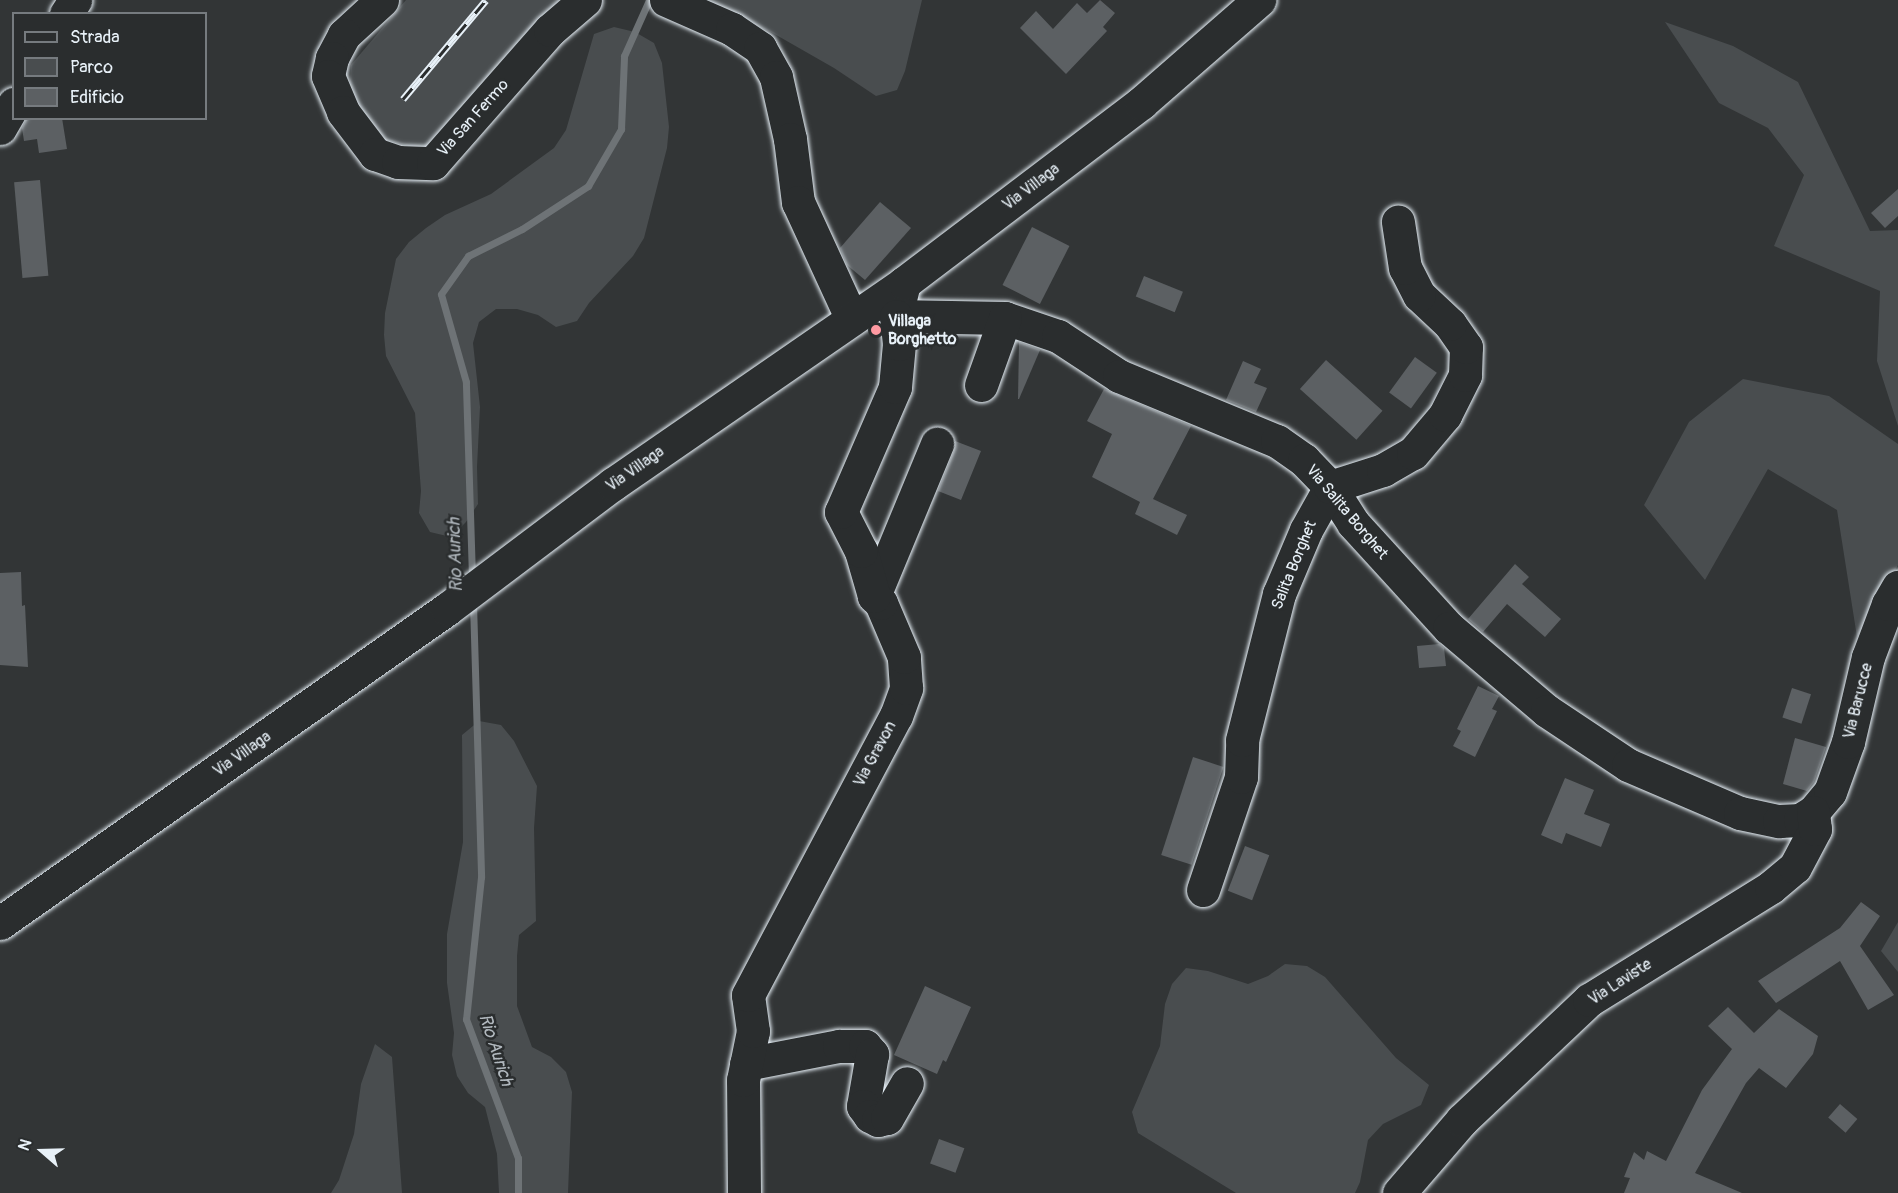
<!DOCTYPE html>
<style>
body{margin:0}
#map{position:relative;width:1898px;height:1193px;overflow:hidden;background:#323536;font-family:Pangolin,sans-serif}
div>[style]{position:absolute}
.green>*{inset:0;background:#494d4f}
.stream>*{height:7px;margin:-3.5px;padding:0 3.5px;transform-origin:3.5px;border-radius:3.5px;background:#6e7376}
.building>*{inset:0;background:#5c6063;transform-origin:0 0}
.roads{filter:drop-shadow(0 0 2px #e8f1f8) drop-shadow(0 0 2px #e8f1f8)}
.minor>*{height:33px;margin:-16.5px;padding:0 16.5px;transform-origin:16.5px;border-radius:16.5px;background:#2a2d2e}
.rail>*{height:7px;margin-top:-3.5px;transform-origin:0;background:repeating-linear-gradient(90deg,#2a2d2e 0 14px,#e8f1f8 0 28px);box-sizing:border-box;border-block:2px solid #e8f1f8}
.dots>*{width:16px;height:16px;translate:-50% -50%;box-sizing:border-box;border:3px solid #2a2d2e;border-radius:50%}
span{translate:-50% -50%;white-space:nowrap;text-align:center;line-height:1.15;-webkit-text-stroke:5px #2a2d2e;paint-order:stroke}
.street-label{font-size:16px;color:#e8f1f8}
.poi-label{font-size:16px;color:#e8f1f8;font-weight:700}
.left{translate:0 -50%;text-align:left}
.water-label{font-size:18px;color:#b1b8be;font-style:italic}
.legend{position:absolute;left:12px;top:12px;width:195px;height:108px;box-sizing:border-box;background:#2a2d2e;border:2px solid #767b7f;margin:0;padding:8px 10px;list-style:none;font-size:18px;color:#e8f1f8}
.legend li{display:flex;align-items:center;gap:12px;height:30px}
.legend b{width:30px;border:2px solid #767b7f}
.north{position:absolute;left:12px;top:1121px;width:60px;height:60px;-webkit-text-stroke:4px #2a2d2e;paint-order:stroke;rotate:290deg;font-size:16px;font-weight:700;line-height:24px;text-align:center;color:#e8f1f8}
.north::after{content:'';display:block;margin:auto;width:21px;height:27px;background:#e8f1f8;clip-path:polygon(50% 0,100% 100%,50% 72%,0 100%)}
</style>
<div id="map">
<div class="green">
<div style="clip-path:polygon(406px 0,566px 0,426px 150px,378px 138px,349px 96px,351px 65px)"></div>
<div style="clip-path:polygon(697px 0,922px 0,905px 71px,897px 90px,876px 96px,834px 68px,771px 32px)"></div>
<div style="clip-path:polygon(1665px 22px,1733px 46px,1798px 82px,1870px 231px,1898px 230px,1898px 426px,1877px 361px,1880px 291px,1774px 246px,1804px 175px,1768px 128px,1719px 103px)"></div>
<div style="clip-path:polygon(614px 27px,635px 32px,654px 43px,662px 63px,669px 127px,667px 148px,644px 238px,633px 256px,589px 303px,577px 321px,556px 327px,538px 315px,517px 309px,496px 309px,479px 322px,473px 343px,480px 407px,477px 467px,478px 504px,466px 522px,451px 537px,430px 532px,419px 513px,421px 491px,415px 413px,386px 356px,384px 335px,385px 313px,396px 259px,409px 242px,426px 228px,445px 215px,491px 194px,554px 148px,566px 130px,594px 34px)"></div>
<div style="clip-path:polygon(1743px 379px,1829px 396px,1898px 444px,1898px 565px,1857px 637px,1837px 510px,1768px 469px,1705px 580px,1644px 505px,1689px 422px)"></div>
<div style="clip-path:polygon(479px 721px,501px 725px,514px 741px,537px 786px,534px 828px,536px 921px,519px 935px,517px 956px,517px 1006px,532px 1047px,551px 1057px,566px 1072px,572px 1092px,568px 1193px,499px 1193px,497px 1154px,485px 1107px,468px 1093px,457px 1076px,452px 1055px,454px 1033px,447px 983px,447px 934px,463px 842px,462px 735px)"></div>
<div style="clip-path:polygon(1898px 922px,1898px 972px,1881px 951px)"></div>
<div style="clip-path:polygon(1285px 964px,1307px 966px,1325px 977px,1396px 1058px,1429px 1085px,1421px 1105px,1383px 1124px,1368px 1140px,1360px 1182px,1355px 1193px,1236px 1193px,1138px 1133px,1132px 1112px,1160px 1046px,1165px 1004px,1172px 984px,1186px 968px,1208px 971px,1248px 984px,1268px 976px)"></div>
<div style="clip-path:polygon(375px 1044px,392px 1057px,402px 1193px,331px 1193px,339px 1180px,354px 1134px,361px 1084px)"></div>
</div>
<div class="stream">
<div style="left:472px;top:577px;width:195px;rotate:-91.8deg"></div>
<div style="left:466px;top:382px;width:91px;rotate:-105.9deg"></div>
<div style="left:441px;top:294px;width:47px;rotate:-54.6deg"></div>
<div style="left:468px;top:256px;width:60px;rotate:-26.6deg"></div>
<div style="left:522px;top:229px;width:79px;rotate:-33.1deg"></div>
<div style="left:588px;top:186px;width:66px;rotate:-59.9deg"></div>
<div style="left:621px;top:129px;width:73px;rotate:-87.6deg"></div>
<div style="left:624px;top:56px;width:61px;rotate:-65.9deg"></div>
<div style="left:473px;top:603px;width:274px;rotate:88.3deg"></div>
<div style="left:481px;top:877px;width:143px;rotate:96deg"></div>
<div style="left:466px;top:1019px;width:148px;rotate:69.5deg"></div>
<div style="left:518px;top:1158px;width:35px;rotate:90deg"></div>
</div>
<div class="building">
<div style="clip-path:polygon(1100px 0,1115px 13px,1103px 27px,1107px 31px,1066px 74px,1020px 28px,1036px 11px,1053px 29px,1077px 3px,1087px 13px)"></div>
<div style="clip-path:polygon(27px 118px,62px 118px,67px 149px,39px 153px,37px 139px,24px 141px,22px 128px)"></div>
<div style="left:40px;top:180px;width:96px;height:26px;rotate:85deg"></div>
<div style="clip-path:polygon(1898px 189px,1898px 216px,1885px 228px,1871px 213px)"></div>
<div style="clip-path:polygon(880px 202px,911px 228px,865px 280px,847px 265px,840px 248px)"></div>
<div style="left:1032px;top:227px;width:42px;height:65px;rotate:27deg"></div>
<div style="left:1144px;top:276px;width:42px;height:22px;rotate:22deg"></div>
<div style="clip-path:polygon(1019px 342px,1040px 350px,1019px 399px,1018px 399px)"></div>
<div style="left:1415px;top:357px;width:27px;height:44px;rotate:36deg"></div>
<div style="left:1326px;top:360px;width:76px;height:39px;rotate:42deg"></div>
<div style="clip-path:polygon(1243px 361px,1261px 369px,1254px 383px,1267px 388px,1256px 412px,1226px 400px)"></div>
<div style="clip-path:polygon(1104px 389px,1191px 426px,1153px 499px,1187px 515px,1177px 535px,1135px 514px,1140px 502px,1092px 477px,1112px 434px,1087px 421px)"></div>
<div style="clip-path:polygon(955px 441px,981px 451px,961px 500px,938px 491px,954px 451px)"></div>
<div style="clip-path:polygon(1515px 564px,1529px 577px,1522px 584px,1561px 619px,1545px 637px,1507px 604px,1483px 632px,1468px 619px)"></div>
<div style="clip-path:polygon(21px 572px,22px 606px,25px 605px,28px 667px,0 665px,0 573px)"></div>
<div style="clip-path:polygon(1439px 644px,1444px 648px,1446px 666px,1419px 668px,1417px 646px)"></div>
<div style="clip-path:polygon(1478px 686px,1499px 696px,1492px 709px,1497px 711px,1475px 757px,1453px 746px,1461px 731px,1457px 729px)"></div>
<div style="left:1792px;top:688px;width:20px;height:31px;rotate:18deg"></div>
<div style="clip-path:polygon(1795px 738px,1826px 747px,1814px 782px,1807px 791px,1783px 784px)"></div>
<div style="left:1193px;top:757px;width:32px;height:103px;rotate:18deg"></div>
<div style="clip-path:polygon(1565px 778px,1594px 790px,1584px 814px,1610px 824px,1601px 847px,1566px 833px,1562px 844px,1541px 835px)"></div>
<div style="left:1245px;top:846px;width:26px;height:48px;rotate:21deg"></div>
<div style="clip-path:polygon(1861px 902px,1880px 916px,1860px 946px,1894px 995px,1868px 1010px,1840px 961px,1776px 1003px,1758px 981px,1840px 928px)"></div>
<div style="clip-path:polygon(925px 986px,971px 1007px,946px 1062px,943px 1060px,937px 1074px,894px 1055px)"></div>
<div style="clip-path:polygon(1728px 1007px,1754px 1033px,1779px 1009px,1818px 1036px,1813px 1054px,1786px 1088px,1759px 1068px,1746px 1083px,1695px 1173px,1742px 1193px,1624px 1193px,1630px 1178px,1624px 1177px,1634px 1152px,1644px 1160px,1647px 1151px,1666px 1161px,1702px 1090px,1732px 1049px,1708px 1026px)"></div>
<div style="left:1840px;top:1104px;width:23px;height:18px;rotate:41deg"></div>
<div style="left:939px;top:1139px;width:27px;height:26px;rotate:20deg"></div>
</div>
<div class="roads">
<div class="minor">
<div style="left:382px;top:0;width:52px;rotate:137.4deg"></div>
<div style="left:344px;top:35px;width:26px;rotate:118deg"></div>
<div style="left:332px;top:58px;width:18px;rotate:103deg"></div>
<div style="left:328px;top:76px;width:39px;rotate:67deg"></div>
<div style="left:343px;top:112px;width:53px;rotate:52.7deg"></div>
<div style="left:375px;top:154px;width:24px;rotate:19deg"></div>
<div style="left:398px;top:162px;width:35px;rotate:2deg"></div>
<div style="left:433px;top:163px;width:177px;rotate:-48.7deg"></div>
<div style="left:550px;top:30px;width:46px;rotate:-40.6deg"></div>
<div style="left:666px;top:0;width:72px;rotate:23.7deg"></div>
<div style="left:732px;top:29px;width:34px;rotate:34deg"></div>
<div style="left:760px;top:48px;width:33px;rotate:61deg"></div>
<div style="left:776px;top:77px;width:64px;rotate:77.3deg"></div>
<div style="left:790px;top:139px;width:64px;rotate:82.8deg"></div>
<div style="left:798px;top:202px;width:127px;rotate:65.3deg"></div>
<div style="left:66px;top:14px;width:17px;rotate:-57deg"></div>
<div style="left:0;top:128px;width:28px;rotate:-60deg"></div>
<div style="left:904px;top:283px;width:34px;rotate:104deg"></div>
<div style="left:896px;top:316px;width:109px;rotate:1.1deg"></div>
<div style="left:1005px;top:318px;width:56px;rotate:18.8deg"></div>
<div style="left:1058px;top:336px;width:73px;rotate:33.3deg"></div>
<div style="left:1119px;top:376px;width:171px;rotate:22.4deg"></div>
<div style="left:1277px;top:441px;width:33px;rotate:35deg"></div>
<div style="left:1304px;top:460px;width:37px;rotate:46deg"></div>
<div style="left:1330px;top:487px;width:43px;rotate:57.4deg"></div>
<div style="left:1353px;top:523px;width:142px;rotate:47.6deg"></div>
<div style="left:1449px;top:628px;width:128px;rotate:40.3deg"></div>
<div style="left:1547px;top:711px;width:97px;rotate:33.7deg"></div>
<div style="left:1628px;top:765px;width:122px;rotate:23.2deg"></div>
<div style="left:1740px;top:813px;width:40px;rotate:12deg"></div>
<div style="left:1779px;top:821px;width:21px;rotate:-3deg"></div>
<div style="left:1800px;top:820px;width:15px;rotate:-32deg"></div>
<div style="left:1813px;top:812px;width:26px;rotate:-50deg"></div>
<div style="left:1830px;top:792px;width:53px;rotate:-70.2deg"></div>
<div style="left:1848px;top:742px;width:87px;rotate:-76.8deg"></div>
<div style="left:1868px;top:657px;width:57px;rotate:-69.3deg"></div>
<div style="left:1888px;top:604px;width:20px;rotate:-60deg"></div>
<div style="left:981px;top:385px;width:71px;rotate:-70.3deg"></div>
<div style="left:874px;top:596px;width:165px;rotate:-67.5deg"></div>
<div style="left:1203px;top:890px;width:119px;rotate:-71.4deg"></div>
<div style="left:1241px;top:777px;width:37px;rotate:-88deg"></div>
<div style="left:1242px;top:740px;width:151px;rotate:-75.8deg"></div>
<div style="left:1279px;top:594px;width:69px;rotate:-67.1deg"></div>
<div style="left:1306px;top:530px;width:49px;rotate:-60.8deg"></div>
<div style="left:1330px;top:487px;width:56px;rotate:-17.8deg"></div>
<div style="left:1383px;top:470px;width:34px;rotate:-30deg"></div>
<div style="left:1413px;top:453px;width:50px;rotate:-49.9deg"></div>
<div style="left:1445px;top:415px;width:45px;rotate:-63.4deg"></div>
<div style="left:1465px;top:375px;width:28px;rotate:-88deg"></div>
<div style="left:1466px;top:347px;width:28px;rotate:-125deg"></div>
<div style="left:1450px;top:324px;width:42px;rotate:-136.9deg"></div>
<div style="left:1419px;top:295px;width:30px;rotate:-117deg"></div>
<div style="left:1405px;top:268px;width:47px;rotate:-98.7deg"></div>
<div style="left:0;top:923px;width:546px;rotate:-35.09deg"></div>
<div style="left:447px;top:609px;width:208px;rotate:-37deg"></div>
<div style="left:613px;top:484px;width:354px;rotate:-34.6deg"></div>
<div style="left:904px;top:283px;width:298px;rotate:-37.2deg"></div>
<div style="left:1141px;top:103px;width:157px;rotate:-41.1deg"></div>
<div style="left:746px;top:1064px;width:95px;rotate:-11deg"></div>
<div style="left:839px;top:1046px;width:26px"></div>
<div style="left:865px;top:1046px;width:11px;rotate:49deg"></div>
<div style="left:872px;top:1054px;width:53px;rotate:99.8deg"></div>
<div style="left:863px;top:1106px;width:12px;rotate:55deg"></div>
<div style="left:870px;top:1116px;width:9px;rotate:27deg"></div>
<div style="left:878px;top:1120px;width:9px;rotate:-13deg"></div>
<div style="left:887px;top:1118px;width:40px;rotate:-60.3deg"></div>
<div style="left:744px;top:1193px;width:113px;rotate:-90.5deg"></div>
<div style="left:743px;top:1080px;width:50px;rotate:-78.5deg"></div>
<div style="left:753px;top:1031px;width:36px;rotate:-98deg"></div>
<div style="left:748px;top:995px;width:316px;rotate:-62.1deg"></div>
<div style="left:896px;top:716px;width:30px;rotate:-70deg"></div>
<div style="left:906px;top:688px;width:31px;rotate:-94deg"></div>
<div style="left:904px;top:657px;width:59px;rotate:-113.1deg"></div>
<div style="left:881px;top:603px;width:10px;rotate:-135deg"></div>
<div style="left:874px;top:596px;width:47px;rotate:-106.1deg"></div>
<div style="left:861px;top:551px;width:44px;rotate:-117.1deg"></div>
<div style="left:841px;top:512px;width:136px;rotate:-66.6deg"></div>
<div style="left:895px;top:387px;width:43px;rotate:-84.7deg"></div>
<div style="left:899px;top:344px;width:28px;rotate:-96deg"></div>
<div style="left:1399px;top:1193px;width:96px;rotate:-49.2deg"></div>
<div style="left:1462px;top:1120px;width:175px;rotate:-43.4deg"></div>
<div style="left:1589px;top:1000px;width:214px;rotate:-31.8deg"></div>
<div style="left:1771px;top:887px;width:31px;rotate:-40deg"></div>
<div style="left:1795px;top:867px;width:43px;rotate:-62.2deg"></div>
<div style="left:1815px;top:829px;width:17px;rotate:-97deg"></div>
</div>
</div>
<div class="rail">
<div style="left:403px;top:99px;width:129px;rotate:-50deg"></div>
</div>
<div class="dots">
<div style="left:876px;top:330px;background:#ff9aa2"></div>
</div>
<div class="street-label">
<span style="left:473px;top:118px;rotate:-48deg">Via San Fermo</span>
<span style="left:1031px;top:187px;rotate:-37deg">Via Villaga</span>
<span style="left:635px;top:469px;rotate:-35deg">Via Villaga</span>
<span style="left:1347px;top:512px;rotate:50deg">Via Salita Borghet</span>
<span style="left:1294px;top:565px;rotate:-68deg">Salita Borghet</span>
<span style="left:1858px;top:701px;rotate:-76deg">Via Barucce</span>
<span style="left:242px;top:754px;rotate:-35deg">Via Villaga</span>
<span style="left:875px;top:754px;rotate:-62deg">Via Gravon</span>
<span style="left:1620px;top:982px;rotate:-33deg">Via Laviste</span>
</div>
<div class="poi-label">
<span class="left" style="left:888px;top:330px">Villaga<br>Borghetto</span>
</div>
<div class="water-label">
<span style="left:456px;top:555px;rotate:-92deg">Rio Aurich</span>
<span style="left:495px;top:1050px;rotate:72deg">Rio Aurich</span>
</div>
<ul class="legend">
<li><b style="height:8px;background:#2a2d2e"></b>Strada</li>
<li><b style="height:16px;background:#494d4f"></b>Parco</li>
<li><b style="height:16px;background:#5c6063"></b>Edificio</li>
</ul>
<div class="north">N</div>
</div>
